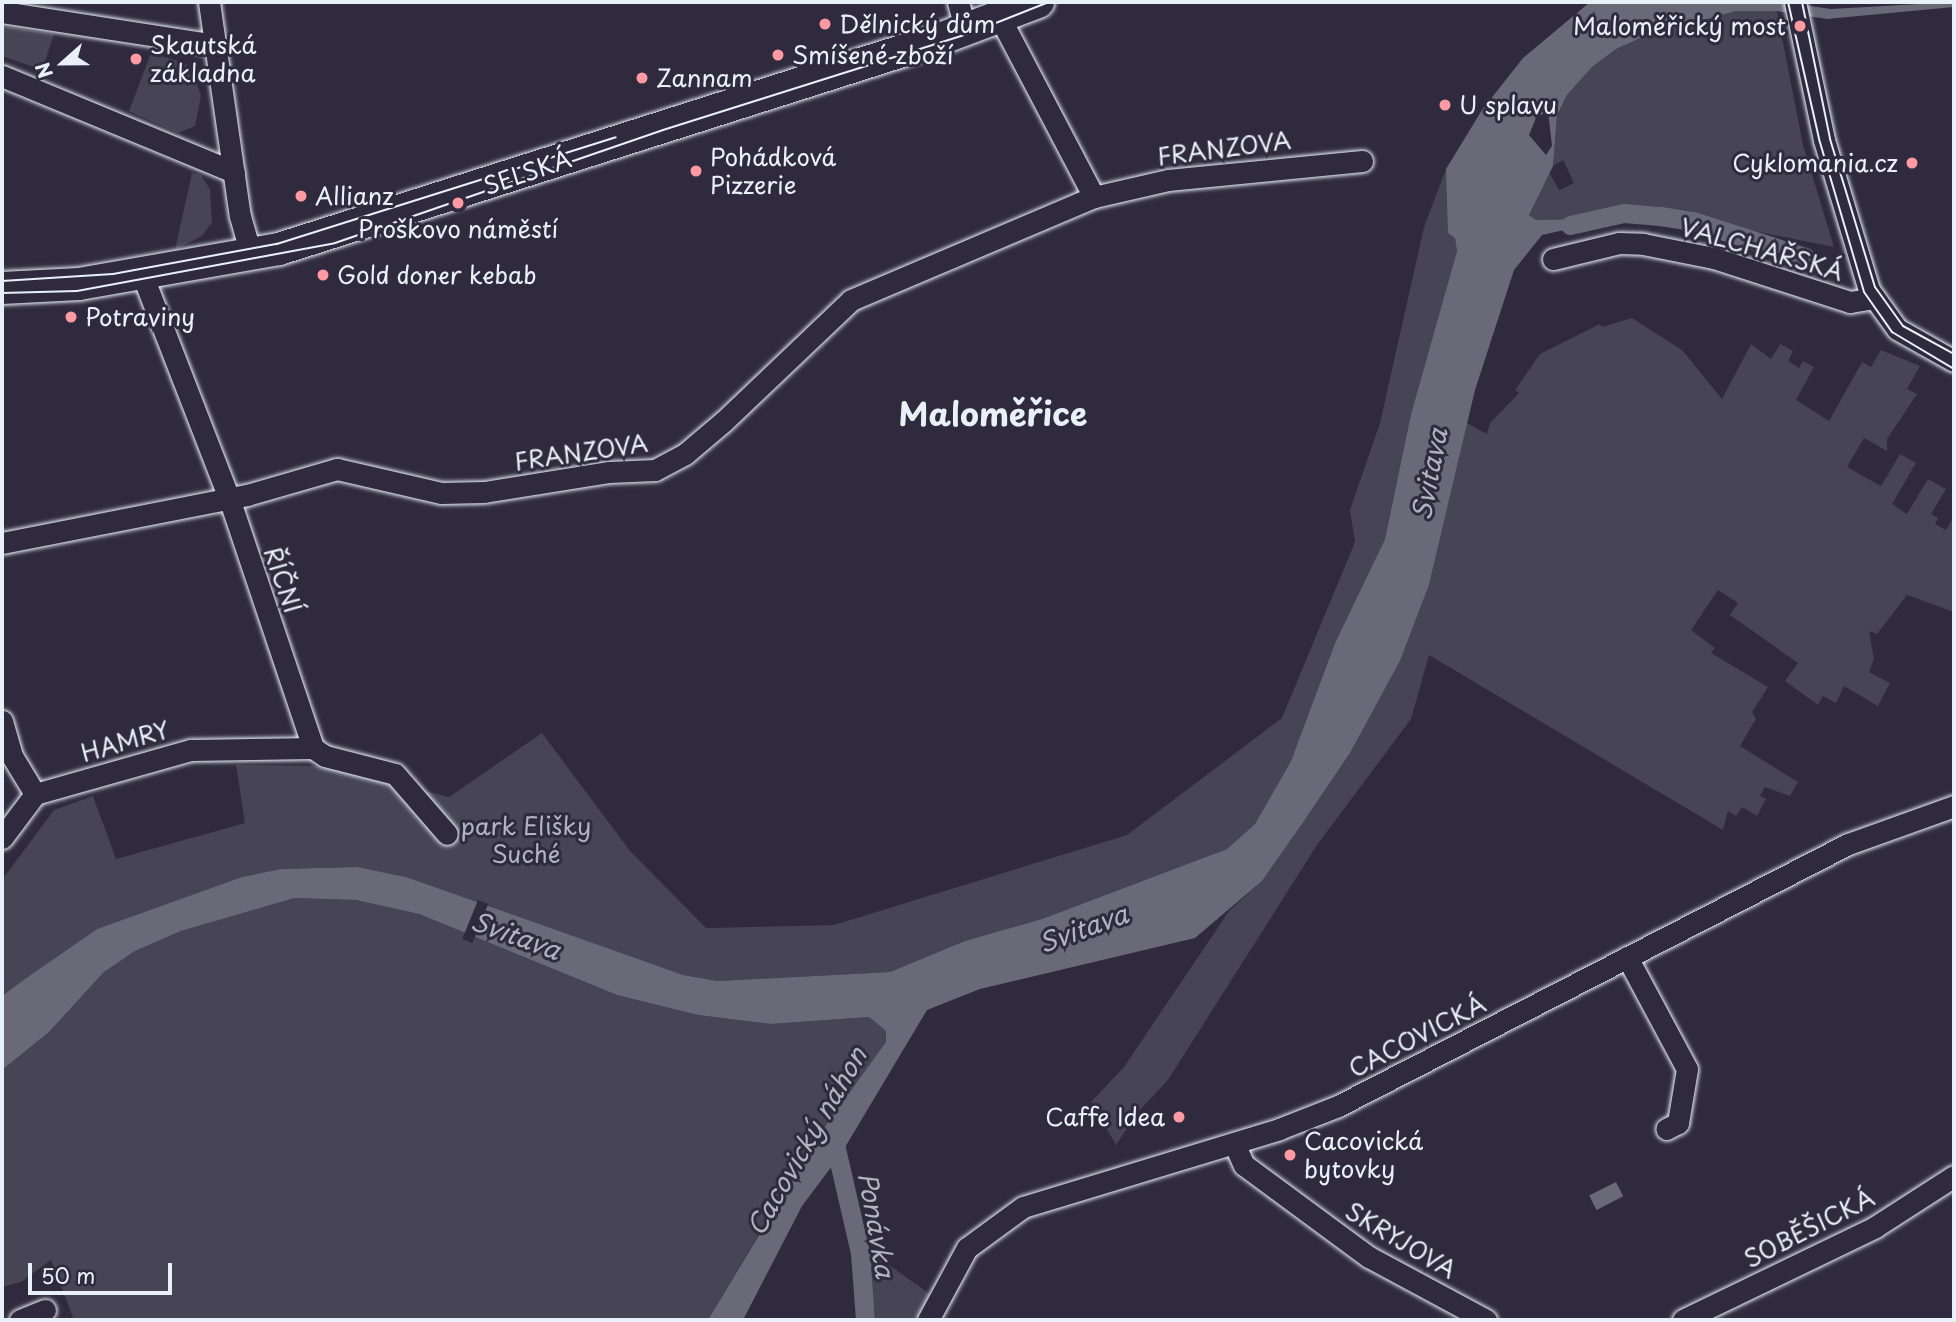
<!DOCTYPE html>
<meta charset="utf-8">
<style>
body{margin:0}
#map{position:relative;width:1956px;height:1322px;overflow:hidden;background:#2f2a3d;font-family:"Playpen Sans",sans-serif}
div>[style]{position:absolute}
.green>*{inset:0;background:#464455}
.water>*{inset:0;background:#696978;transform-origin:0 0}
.pier>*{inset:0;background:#2f2a3d;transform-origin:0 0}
.canal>*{height:19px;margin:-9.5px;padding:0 9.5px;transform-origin:9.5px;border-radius:9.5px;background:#696978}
.roads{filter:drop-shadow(0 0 2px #e8f1f8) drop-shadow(0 0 2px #e8f1f8)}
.minor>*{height:21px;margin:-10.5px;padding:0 10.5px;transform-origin:10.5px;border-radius:10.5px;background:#2f2a3d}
.secondary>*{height:32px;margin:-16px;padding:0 16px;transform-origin:16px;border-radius:16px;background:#2f2a3d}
.tram>*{height:2px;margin:-1px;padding:0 1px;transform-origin:1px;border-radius:1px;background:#e8f1f8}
.dots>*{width:19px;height:19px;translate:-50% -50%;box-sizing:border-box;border:4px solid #2f2a3d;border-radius:50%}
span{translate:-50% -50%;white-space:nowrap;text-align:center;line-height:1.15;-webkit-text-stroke:6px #2f2a3d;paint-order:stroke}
.poi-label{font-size:24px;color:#e8f1f8}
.left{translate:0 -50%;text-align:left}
.right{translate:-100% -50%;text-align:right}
.street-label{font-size:24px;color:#e8f1f8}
.park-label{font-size:24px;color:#afb4bf}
.water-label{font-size:26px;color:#afb4be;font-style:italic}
.district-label{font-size:32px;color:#e8f1f8;font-weight:700}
.frame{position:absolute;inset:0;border:4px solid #e8f1f8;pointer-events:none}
.north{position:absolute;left:28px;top:28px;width:70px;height:70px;-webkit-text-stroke:5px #2f2a3d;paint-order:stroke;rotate:249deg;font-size:19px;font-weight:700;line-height:28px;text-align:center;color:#e8f1f8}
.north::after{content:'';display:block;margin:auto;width:24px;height:32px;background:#e8f1f8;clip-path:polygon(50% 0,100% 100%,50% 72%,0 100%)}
.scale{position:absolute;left:28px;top:1263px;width:144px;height:32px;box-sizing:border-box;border:4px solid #e8f1f8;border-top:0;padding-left:9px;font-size:21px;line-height:24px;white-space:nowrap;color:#e8f1f8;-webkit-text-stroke:5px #2f2a3d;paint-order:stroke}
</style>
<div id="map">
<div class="green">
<div style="clip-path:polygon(1736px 11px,1777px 11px,1803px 145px,1834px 247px,1623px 205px,1580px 219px,1536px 220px,1529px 215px,1549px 172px,1559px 190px,1574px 183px,1563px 160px,1553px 166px,1557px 117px,1567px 95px,1592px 67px,1616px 49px,1645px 36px)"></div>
<div style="clip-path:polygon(2px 26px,54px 34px,42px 70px,2px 56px)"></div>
<div style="clip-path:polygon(151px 53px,185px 63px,194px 75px,201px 96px,195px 126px,178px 133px,129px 111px)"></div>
<div style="clip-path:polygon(1446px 169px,1457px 251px,1411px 414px,1385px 539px,1335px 643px,1291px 761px,1255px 824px,1227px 849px,1042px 919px,965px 941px,890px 972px,718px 981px,683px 975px,578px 941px,406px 877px,357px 867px,281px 869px,243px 877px,97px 929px,2px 996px,2px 880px,54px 810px,93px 796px,116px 859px,245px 823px,236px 765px,322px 766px,449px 797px,542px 733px,630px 851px,706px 928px,834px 925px,1127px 835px,1282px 718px,1355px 542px,1350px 510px,1380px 423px,1424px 227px)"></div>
<div style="clip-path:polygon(192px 173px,201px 175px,210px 189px,212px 222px,202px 236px,175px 250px)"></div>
<div style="clip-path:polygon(1632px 318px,1682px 350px,1722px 399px,1751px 344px,1771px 359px,1780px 344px,1793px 351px,1788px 361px,1799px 368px,1803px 361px,1814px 367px,1796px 400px,1829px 421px,1862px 362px,1871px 367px,1881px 350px,1920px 366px,1907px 389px,1917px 394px,1887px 439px,1887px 451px,1864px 438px,1847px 467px,1881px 486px,1900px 454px,1916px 463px,1892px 504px,1907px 514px,1928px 479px,1946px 489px,1931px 514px,1938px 518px,1935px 524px,1946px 530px,1954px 516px,1954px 612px,1907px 595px,1877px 634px,1869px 631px,1874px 659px,1869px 672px,1890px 683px,1878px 706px,1844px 686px,1836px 703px,1823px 696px,1818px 705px,1785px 681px,1798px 663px,1730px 615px,1738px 603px,1718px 590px,1691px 630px,1715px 648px,1711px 653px,1768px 687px,1752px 712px,1756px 719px,1740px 746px,1798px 782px,1790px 796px,1765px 787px,1760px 796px,1766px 799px,1757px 816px,1742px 807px,1736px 816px,1728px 811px,1723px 830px,1429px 655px,1411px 719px,1317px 845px,1168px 1080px,1138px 1112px,1116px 1145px,1091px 1102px,1124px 1067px,1229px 911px,1262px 881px,1302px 824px,1350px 753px,1400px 661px,1429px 585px,1467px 423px,1487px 434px,1490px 423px,1519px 393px,1515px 390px,1540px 354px,1600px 324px,1602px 327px)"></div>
<div style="clip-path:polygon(295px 898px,356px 900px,419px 914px,617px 995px,698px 1015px,771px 1024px,869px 1017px,886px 1031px,886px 1042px,782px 1195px,708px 1320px,74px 1320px,51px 1260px,21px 1282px,2px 1287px,2px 1070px,49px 1032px,104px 972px,135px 951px,181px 931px)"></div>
<div style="clip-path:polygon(865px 1248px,930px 1294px,916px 1320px,876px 1320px)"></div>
</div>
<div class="water">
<div style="clip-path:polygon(evenodd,1590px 2px,1783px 2px,1831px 9px,1954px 2px,1954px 7px,1827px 19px,1777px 11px,1736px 11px,1645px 36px,1616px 49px,1592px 67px,1567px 95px,1557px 116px,1553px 166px,1529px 215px,1536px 220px,1580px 219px,1593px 214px,1595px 223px,1542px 235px,1514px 270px,1475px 390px,1429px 585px,1400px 661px,1350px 753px,1302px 824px,1262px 881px,1195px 938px,980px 989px,927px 1010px,841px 1154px,802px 1206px,743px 1320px,708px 1320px,819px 1135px,886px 1042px,886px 1031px,869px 1017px,771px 1024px,698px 1015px,617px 995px,419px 914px,356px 900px,295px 898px,181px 931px,135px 951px,104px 972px,49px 1032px,2px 1070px,2px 996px,25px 979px,97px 929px,242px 877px,281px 869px,357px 867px,406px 877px,683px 975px,718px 981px,890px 972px,965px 941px,1042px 919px,1227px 849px,1255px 824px,1291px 761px,1335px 643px,1385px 539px,1411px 414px,1457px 251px,1455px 238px,1448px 233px,1446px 169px,1482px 110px,1523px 58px,1590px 2px,1548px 111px,1552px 146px,1546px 155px,1529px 135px,1536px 118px,1548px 111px)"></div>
<div style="left:1616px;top:1182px;width:16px;height:30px;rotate:63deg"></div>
</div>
<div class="pier">
<div style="left:478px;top:900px;width:11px;height:42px;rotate:22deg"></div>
</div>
<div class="canal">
<div style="left:1570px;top:225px;width:55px;rotate:-12.5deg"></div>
<div style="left:1624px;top:213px;width:36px;rotate:5deg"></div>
<div style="left:1660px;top:216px;width:33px;rotate:9deg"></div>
<div style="left:1693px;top:221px;width:118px;rotate:17.8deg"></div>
<div style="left:834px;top:1140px;width:116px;rotate:77deg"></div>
<div style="left:860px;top:1253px;width:67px;rotate:85.7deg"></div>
</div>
<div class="roads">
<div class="minor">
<div style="left:209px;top:2px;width:216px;rotate:81.8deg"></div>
<div style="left:240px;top:216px;width:41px;rotate:74.2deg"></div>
<div style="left:958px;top:2px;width:30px;rotate:75deg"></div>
<div style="left:1795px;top:2px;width:141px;rotate:78.1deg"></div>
<div style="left:1824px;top:140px;width:157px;rotate:73.3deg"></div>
<div style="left:1869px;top:290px;width:48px;rotate:54.3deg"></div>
<div style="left:1897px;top:329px;width:65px;rotate:29.3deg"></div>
<div style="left:2px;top:12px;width:217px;rotate:8.8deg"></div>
<div style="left:1000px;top:18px;width:202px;rotate:62.3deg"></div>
<div style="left:2px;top:76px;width:251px;rotate:22.5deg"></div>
<div style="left:1553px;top:259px;width:68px;rotate:-13.6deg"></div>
<div style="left:1619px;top:243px;width:24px;rotate:2deg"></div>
<div style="left:1643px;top:244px;width:72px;rotate:11.2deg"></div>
<div style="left:1714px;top:258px;width:143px;rotate:17.9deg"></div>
<div style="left:1850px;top:302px;width:24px;rotate:-9deg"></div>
<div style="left:142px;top:274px;width:240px;rotate:68.8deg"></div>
<div style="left:229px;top:498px;width:264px;rotate:71.4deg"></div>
<div style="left:313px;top:748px;width:14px;rotate:34deg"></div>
<div style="left:325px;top:756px;width:72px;rotate:14.4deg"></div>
<div style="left:395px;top:774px;width:79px;rotate:49.1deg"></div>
<div style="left:2px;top:543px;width:250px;rotate:-11.1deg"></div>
<div style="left:247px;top:495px;width:94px;rotate:-16.1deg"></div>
<div style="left:337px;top:469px;width:107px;rotate:13deg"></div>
<div style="left:441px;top:493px;width:43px;rotate:-1.3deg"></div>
<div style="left:484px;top:492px;width:127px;rotate:-9.1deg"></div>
<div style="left:609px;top:472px;width:46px;rotate:-2.5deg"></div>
<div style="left:655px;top:470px;width:34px;rotate:-28deg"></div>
<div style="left:685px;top:454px;width:51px;rotate:-40.2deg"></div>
<div style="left:724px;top:421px;width:175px;rotate:-43.6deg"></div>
<div style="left:851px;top:300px;width:264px;rotate:-23deg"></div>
<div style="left:1094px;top:197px;width:76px;rotate:-12.9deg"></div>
<div style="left:1168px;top:180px;width:195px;rotate:-5.6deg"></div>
<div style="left:2px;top:721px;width:36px;rotate:74deg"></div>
<div style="left:12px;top:756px;width:44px;rotate:58.8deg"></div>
<div style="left:35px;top:794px;width:162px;rotate:-15.8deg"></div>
<div style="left:191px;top:750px;width:122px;rotate:-0.9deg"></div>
<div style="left:2px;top:838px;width:55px;rotate:-53.1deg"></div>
<div style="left:1627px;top:957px;width:127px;rotate:61.8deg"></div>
<div style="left:1687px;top:1069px;width:55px;rotate:99.5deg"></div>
<div style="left:1678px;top:1123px;width:13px;rotate:153deg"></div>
<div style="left:1234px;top:1143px;width:24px;rotate:66deg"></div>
<div style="left:1244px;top:1165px;width:155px;rotate:36.4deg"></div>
<div style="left:1369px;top:1257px;width:133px;rotate:28.3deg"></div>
<div style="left:20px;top:1320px;width:27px;rotate:-22deg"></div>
<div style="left:928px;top:1320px;width:82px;rotate:-61.6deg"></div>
<div style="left:967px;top:1248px;width:69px;rotate:-36.2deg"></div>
<div style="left:1023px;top:1207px;width:268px;rotate:-16.9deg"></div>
<div style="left:1279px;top:1129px;width:63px;rotate:-21.3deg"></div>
<div style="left:1338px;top:1106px;width:573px;rotate:-27.19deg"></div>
<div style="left:1848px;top:844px;width:113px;rotate:-19.7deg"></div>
<div style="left:1683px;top:1320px;width:213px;rotate:-25.8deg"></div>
<div style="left:1875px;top:1227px;width:94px;rotate:-32.8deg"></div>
</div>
<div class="secondary">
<div style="left:2px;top:288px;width:77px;rotate:-3deg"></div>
<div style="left:79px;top:284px;width:203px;rotate:-9.9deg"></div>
<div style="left:279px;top:249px;width:694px;rotate:-17.63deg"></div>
<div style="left:940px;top:39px;width:105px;rotate:-20.7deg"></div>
</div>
</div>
<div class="tram">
<div style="left:1788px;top:2px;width:140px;rotate:77.2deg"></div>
<div style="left:1819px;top:139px;width:159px;rotate:73.6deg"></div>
<div style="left:1864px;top:292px;width:49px;rotate:55deg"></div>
<div style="left:1892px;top:332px;width:72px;rotate:30.8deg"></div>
<div style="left:1802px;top:2px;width:140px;rotate:78.4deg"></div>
<div style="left:1830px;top:139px;width:155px;rotate:73.1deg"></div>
<div style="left:1875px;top:287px;width:48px;rotate:54.3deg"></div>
<div style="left:1903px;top:326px;width:58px;rotate:28.8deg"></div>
<div style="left:2px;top:281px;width:111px;rotate:-3.6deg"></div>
<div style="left:113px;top:274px;width:167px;rotate:-10.4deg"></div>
<div style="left:277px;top:244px;width:355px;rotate:-17.5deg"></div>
<div style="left:2px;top:293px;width:75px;rotate:-1.5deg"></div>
<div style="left:77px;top:291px;width:262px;rotate:-10.5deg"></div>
<div style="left:335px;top:243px;width:347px;rotate:-19deg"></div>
<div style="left:663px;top:130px;width:320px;rotate:-17.5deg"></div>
<div style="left:968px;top:34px;width:87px;rotate:-21.6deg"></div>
</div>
<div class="dots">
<div style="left:825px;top:24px;background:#ff9aa2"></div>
<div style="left:1800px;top:26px;background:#ff9aa2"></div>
<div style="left:778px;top:55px;background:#ff9aa2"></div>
<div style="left:136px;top:59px;background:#ff9aa2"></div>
<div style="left:642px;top:78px;background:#ff9aa2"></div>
<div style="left:1445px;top:105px;background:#ff9aa2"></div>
<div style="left:1912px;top:163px;background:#ff9aa2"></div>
<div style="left:696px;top:171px;background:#ff9aa2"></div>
<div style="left:301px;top:196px;background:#ff9aa2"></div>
<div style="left:458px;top:203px;background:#ff9aa2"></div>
<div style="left:323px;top:275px;background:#ff9aa2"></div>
<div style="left:71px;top:317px;background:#ff9aa2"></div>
<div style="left:1179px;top:1117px;background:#ff9aa2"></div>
<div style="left:1290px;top:1155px;background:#ff9aa2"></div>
</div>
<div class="poi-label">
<span class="left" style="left:839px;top:24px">Dělnický dům</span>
<span class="right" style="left:1786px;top:26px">Maloměřický most</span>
<span class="left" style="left:150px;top:59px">Skautská<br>základna</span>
<span class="left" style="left:792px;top:55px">Smíšené zboží</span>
<span class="left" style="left:656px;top:78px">Zannam</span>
<span class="left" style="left:1459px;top:105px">U splavu</span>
<span class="left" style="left:710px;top:171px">Pohádková<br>Pizzerie</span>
<span class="right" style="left:1898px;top:163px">Cyklomania.cz</span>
<span class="left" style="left:315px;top:196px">Allianz</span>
<span style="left:458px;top:229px">Proškovo náměstí</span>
<span class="left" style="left:337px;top:275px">Gold doner kebab</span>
<span class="left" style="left:85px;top:317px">Potraviny</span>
<span class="right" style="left:1165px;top:1117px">Caffe Idea</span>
<span class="left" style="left:1304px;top:1155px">Cacovická<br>bytovky</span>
</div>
<div class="street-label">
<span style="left:1224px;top:148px;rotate:-7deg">FRANZOVA</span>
<span style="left:527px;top:172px;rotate:-19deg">SELSKÁ</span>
<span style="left:1762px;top:249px;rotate:16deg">VALCHAŘSKÁ</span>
<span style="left:581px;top:452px;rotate:-8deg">FRANZOVA</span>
<span style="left:283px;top:580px;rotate:71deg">ŘÍČNÍ</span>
<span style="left:125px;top:741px;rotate:-16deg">HAMRY</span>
<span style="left:1417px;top:1036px;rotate:-27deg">CACOVICKÁ</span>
<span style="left:1809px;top:1228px;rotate:-27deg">SOBĚŠICKÁ</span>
<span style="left:1401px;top:1240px;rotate:31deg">SKRYJOVA</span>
</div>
<div class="park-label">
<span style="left:526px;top:840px">park Elišky<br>Suché</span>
</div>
<div class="water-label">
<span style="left:1429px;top:474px;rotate:-79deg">Svitava</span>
<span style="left:1083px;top:928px;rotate:-20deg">Svitava</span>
<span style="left:516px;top:935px;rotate:20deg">Svitava</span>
<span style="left:806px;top:1141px;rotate:-60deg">Cacovický náhon</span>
<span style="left:877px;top:1225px;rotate:80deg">Ponávka</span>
</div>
<div class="district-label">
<span style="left:993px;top:413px">Maloměřice</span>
</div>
<div class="frame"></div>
<div class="north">N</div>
<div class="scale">50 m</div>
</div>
